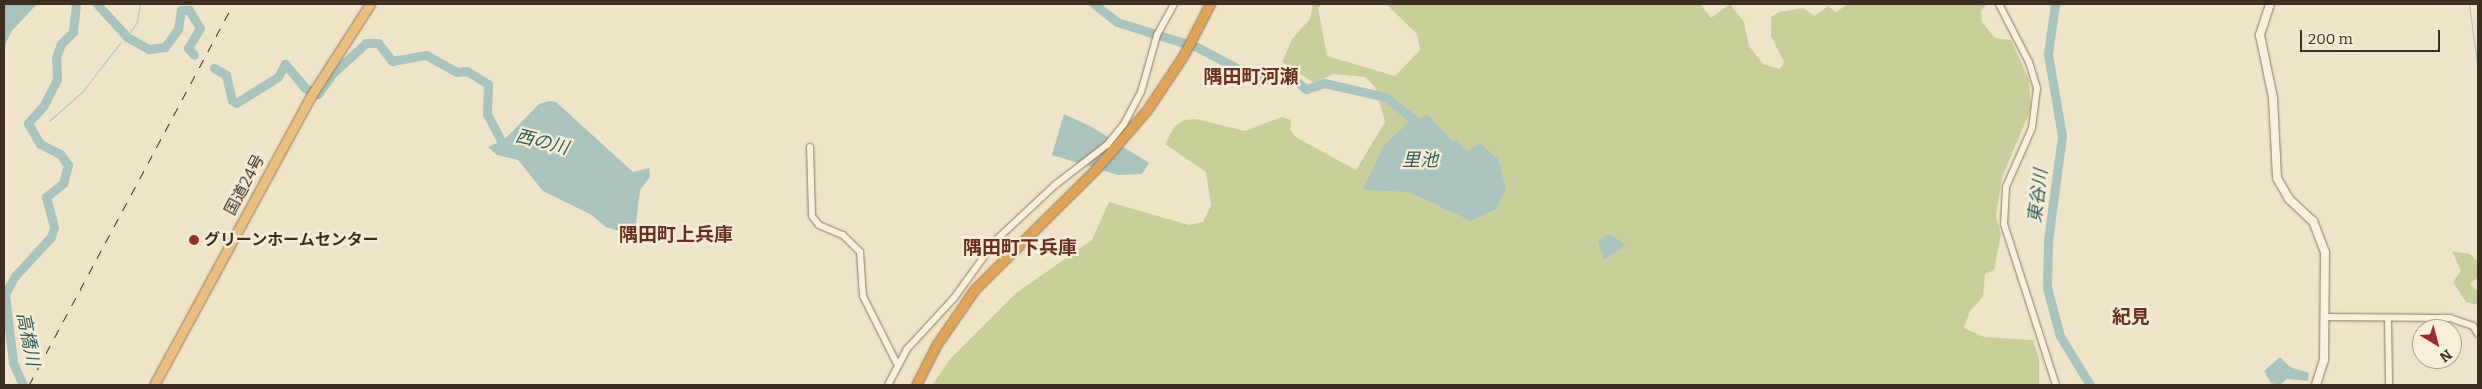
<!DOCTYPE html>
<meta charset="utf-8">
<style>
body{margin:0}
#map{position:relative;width:2482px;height:389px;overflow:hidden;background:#f0e4c8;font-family:Bitter,"Noto Sans JP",serif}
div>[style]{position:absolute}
.green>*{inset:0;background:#c9cf9b}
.water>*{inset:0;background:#a9c4bc}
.stream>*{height:1px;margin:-0.5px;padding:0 0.5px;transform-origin:0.5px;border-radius:0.5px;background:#a9c4bc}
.river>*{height:9px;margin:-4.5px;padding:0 4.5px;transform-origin:4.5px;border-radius:4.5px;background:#a9c4bc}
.roads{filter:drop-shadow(0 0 1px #8d765c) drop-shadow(0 0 1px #8d765c)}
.tertiary>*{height:6px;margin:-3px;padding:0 3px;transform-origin:3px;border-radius:3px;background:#faf1dc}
.secondary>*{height:8px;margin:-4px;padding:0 4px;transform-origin:4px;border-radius:4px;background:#faf1dc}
.trunk>*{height:9px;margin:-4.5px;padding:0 4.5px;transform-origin:4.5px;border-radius:4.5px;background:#eabe7c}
.motorway>*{height:9px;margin:-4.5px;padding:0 4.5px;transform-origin:4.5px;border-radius:4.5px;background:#e0a458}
.rail>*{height:1px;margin-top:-0.5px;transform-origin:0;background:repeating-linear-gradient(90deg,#3d2e20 0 9px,transparent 0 18px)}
.dots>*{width:14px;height:14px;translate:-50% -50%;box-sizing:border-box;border:2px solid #f7eed8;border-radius:50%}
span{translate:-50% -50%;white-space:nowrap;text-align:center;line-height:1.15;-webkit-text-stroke:4.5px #f7eed8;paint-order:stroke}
.street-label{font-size:16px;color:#3d2e20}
.poi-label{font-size:16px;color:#3d2e20;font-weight:700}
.left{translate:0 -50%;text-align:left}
.water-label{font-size:18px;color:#2f5d5a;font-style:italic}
.quarter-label{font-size:19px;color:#6b2e1e;font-weight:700}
.frame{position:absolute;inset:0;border:5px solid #3d2e20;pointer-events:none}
.north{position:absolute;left:2412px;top:319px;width:50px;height:50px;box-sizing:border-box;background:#f7eed8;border:1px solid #ada18e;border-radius:50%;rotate:143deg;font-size:14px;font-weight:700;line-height:20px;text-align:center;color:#3d2e20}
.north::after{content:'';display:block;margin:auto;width:18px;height:22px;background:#9e2a2b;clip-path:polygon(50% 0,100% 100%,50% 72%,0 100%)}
.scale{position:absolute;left:2300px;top:30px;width:140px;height:22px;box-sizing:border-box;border:2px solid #3d2e20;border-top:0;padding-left:6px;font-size:15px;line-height:18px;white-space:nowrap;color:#3d2e20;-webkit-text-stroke:4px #f7eed8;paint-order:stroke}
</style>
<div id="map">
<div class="green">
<div style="clip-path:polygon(1313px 4px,1322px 4px,1318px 8px,1327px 56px,1395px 76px,1420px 50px,1417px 34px,1386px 4px,1700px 4px,1711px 18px,1730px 4px,1744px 22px,1749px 46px,1763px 64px,1780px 69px,1784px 62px,1771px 36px,1771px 17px,1779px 12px,1803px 8px,1814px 16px,1828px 6px,1836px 12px,1848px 4px,1987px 4px,1981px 11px,1982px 22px,1995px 38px,2011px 40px,2029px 80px,2031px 109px,2002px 177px,1996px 216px,2001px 235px,1994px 270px,1985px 274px,1983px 297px,1970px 311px,1964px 328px,1984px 337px,2033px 340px,2039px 358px,2039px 385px,932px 385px,951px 358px,1016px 293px,1092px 240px,1109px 202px,1189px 225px,1203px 222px,1211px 205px,1206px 172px,1165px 144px,1174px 127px,1184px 120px,1196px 119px,1245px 131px,1282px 117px,1291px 120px,1290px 130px,1297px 138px,1356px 170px,1385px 122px,1375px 87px,1365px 77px,1333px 74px,1314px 83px,1282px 62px,1292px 39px,1310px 19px)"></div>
<div style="clip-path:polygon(2452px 251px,2470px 254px,2478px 262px,2478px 278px,2470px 283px,2475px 290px,2478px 289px,2478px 305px,2466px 302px,2453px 282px,2461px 271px)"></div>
</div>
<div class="water">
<div style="clip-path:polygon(4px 4px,37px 4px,11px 32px,4px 48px)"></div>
<div style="clip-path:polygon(549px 101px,556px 102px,633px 172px,649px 168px,650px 177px,640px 190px,636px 223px,628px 234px,606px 227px,590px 214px,543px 191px,518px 160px,497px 155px,488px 147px,504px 140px,539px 104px)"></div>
<div style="clip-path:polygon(1064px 114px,1092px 127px,1149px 163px,1142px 174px,1118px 175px,1052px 155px)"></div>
<div style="clip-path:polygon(1428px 115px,1452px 141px,1456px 140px,1468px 151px,1480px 143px,1498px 159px,1506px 189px,1496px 209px,1471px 221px,1409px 192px,1363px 190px,1384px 145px,1409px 122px)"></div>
<div style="clip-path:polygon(1609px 234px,1626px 245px,1604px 260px,1598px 241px)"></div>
<div style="clip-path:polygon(2280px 357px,2290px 367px,2309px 373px,2308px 381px,2287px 379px,2279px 385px,2271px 383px,2264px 371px)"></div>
</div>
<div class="stream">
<div style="left:2469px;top:4px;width:68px;rotate:82.3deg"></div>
<div style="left:130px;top:32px;width:12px;rotate:-55deg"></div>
<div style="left:137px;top:22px;width:18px;rotate:-81deg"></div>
<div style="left:49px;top:121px;width:44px;rotate:-41.3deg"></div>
<div style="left:82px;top:92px;width:62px;rotate:-52.2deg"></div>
</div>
<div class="river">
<div style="left:97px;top:4px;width:45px;rotate:47.7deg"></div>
<div style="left:127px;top:37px;width:25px;rotate:29deg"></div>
<div style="left:149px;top:49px;width:16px;rotate:-7deg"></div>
<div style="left:165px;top:47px;width:22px;rotate:-54deg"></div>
<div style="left:178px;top:29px;width:19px;rotate:-81deg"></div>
<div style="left:181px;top:10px;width:8px"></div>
<div style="left:189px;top:10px;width:21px;rotate:59deg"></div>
<div style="left:200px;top:28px;width:23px;rotate:121deg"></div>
<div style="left:188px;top:48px;width:9px;rotate:49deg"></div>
<div style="left:1094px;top:4px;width:29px;rotate:38deg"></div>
<div style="left:1117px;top:22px;width:84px;rotate:17.4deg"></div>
<div style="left:1197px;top:47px;width:72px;rotate:28deg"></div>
<div style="left:1261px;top:81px;width:26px;rotate:-18deg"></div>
<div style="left:1286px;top:73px;width:26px;rotate:39deg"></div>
<div style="left:1306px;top:89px;width:19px;rotate:-18deg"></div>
<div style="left:1324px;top:83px;width:64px;rotate:12.7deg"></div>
<div style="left:1386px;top:97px;width:48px;rotate:39deg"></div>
<div style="left:2055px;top:4px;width:50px;rotate:98deg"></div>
<div style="left:2048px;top:54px;width:83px;rotate:80.3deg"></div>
<div style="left:2062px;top:136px;width:106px;rotate:97.6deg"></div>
<div style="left:2048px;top:241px;width:47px;rotate:91.2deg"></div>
<div style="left:2047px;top:288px;width:50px;rotate:74.8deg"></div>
<div style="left:2060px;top:336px;width:57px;rotate:58.5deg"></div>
<div style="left:214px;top:68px;width:14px;rotate:30deg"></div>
<div style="left:226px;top:75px;width:26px;rotate:77deg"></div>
<div style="left:232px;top:100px;width:5px;rotate:37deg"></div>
<div style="left:236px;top:103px;width:49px;rotate:-31.8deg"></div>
<div style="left:278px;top:77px;width:15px;rotate:-62deg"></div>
<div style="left:285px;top:64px;width:31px;rotate:50deg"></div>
<div style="left:305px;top:88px;width:14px;rotate:25deg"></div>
<div style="left:318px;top:94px;width:24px;rotate:-55deg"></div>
<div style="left:332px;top:74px;width:46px;rotate:-42.4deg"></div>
<div style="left:366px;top:43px;width:12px"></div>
<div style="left:378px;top:43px;width:23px;rotate:52deg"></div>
<div style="left:392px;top:61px;width:35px;rotate:-10deg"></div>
<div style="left:426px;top:55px;width:35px;rotate:29deg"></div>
<div style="left:457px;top:72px;width:10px;rotate:-6deg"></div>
<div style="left:467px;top:71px;width:25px;rotate:32deg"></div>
<div style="left:488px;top:84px;width:30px;rotate:92deg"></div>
<div style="left:487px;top:114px;width:41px;rotate:62.2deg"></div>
<div style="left:23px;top:385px;width:24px;rotate:-114deg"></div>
<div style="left:13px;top:363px;width:69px;rotate:-96.6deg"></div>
<div style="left:5px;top:294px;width:21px;rotate:-61deg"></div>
<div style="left:15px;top:276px;width:53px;rotate:-47.3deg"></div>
<div style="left:51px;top:237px;width:10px;rotate:-73deg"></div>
<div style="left:54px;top:227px;width:31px;rotate:-105deg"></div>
<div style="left:46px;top:197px;width:22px;rotate:-39deg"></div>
<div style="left:63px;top:183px;width:19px;rotate:-74deg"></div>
<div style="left:68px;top:165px;width:14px;rotate:-126deg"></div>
<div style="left:60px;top:154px;width:22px;rotate:-153deg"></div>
<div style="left:40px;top:144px;width:24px;rotate:-120deg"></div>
<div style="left:28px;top:123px;width:24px;rotate:-48deg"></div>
<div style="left:44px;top:105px;width:28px;rotate:-63deg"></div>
<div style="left:57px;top:80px;width:23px;rotate:-92deg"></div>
<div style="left:56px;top:57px;width:14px;rotate:-69deg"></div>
<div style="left:61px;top:44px;width:17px;rotate:-45deg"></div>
<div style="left:73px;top:32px;width:28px;rotate:-84deg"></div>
</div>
<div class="roads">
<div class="tertiary">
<div style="left:1999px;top:4px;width:65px;rotate:62.7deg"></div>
<div style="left:2029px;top:62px;width:27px;rotate:73deg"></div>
<div style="left:2037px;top:88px;width:40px;rotate:97.1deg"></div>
<div style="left:2032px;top:128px;width:64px;rotate:113.8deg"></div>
<div style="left:2006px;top:187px;width:37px;rotate:93deg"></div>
<div style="left:2004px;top:224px;width:169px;rotate:72.1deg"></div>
<div style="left:810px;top:147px;width:69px;rotate:88.3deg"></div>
<div style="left:812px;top:216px;width:11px;rotate:52deg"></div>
<div style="left:819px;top:225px;width:26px;rotate:23deg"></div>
<div style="left:843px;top:235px;width:24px;rotate:45deg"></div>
<div style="left:860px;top:252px;width:44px;rotate:86.1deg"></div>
<div style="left:863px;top:296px;width:76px;rotate:63.4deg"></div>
<div style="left:2325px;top:317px;width:125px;rotate:0.5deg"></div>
<div style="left:2450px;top:318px;width:24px;rotate:19deg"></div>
<div style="left:2473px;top:326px;width:9px;rotate:58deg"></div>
<div style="left:2388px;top:318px;width:67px;rotate:89.1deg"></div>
<div style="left:888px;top:385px;width:41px;rotate:-62.2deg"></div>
<div style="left:907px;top:349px;width:69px;rotate:-47.3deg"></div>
<div style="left:954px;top:298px;width:72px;rotate:-54.1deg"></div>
<div style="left:996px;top:240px;width:81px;rotate:-43deg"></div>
<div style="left:1055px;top:185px;width:66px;rotate:-37.6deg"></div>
<div style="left:1107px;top:145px;width:27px;rotate:-51deg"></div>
<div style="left:1124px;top:124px;width:36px;rotate:-62deg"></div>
<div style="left:1141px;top:92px;width:59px;rotate:-74.3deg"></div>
<div style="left:1157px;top:35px;width:35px;rotate:-61deg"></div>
</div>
<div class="secondary">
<div style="left:2270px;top:4px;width:33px;rotate:108deg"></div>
<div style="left:2260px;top:35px;width:64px;rotate:78.3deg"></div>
<div style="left:2273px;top:98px;width:80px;rotate:87.1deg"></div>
<div style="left:2277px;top:178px;width:24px;rotate:60deg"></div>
<div style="left:2289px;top:199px;width:33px;rotate:43deg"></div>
<div style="left:2313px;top:221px;width:33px;rotate:69deg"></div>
<div style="left:2325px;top:252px;width:108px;rotate:90.5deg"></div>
<div style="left:2324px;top:360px;width:26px;rotate:108deg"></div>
</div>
<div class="trunk">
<div style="left:154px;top:385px;width:329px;rotate:-61.5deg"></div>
<div style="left:311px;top:96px;width:109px;rotate:-57.3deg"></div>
</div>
<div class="motorway">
<div style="left:916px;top:385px;width:46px;rotate:-62.9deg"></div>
<div style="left:937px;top:344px;width:67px;rotate:-55.4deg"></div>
<div style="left:975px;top:289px;width:168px;rotate:-44.8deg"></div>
<div style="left:1094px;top:171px;width:81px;rotate:-49deg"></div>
<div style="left:1147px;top:110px;width:65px;rotate:-56.3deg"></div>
<div style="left:1183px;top:56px;width:59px;rotate:-62.6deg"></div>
</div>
</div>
<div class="rail">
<div style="left:29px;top:385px;width:432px;rotate:-61.8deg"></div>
</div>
<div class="dots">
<div style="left:194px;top:240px;background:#9e2a2b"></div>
</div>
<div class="street-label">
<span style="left:245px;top:185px;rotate:-62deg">国道24号</span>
</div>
<div class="poi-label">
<span class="left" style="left:204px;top:240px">グリーンホームセンター</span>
</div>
<div class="water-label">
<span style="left:542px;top:142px;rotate:14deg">西の川</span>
<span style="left:1420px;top:160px">里池</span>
<span style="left:2038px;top:196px;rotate:-83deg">東谷川</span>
<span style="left:28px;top:339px;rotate:79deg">高橋川</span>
</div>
<div class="quarter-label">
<span style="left:1251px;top:77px">隅田町河瀬</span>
<span style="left:676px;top:235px">隅田町上兵庫</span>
<span style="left:1020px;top:248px">隅田町下兵庫</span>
<span style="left:2131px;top:317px">紀見</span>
</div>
<div class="frame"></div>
<div class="north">N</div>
<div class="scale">200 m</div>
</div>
